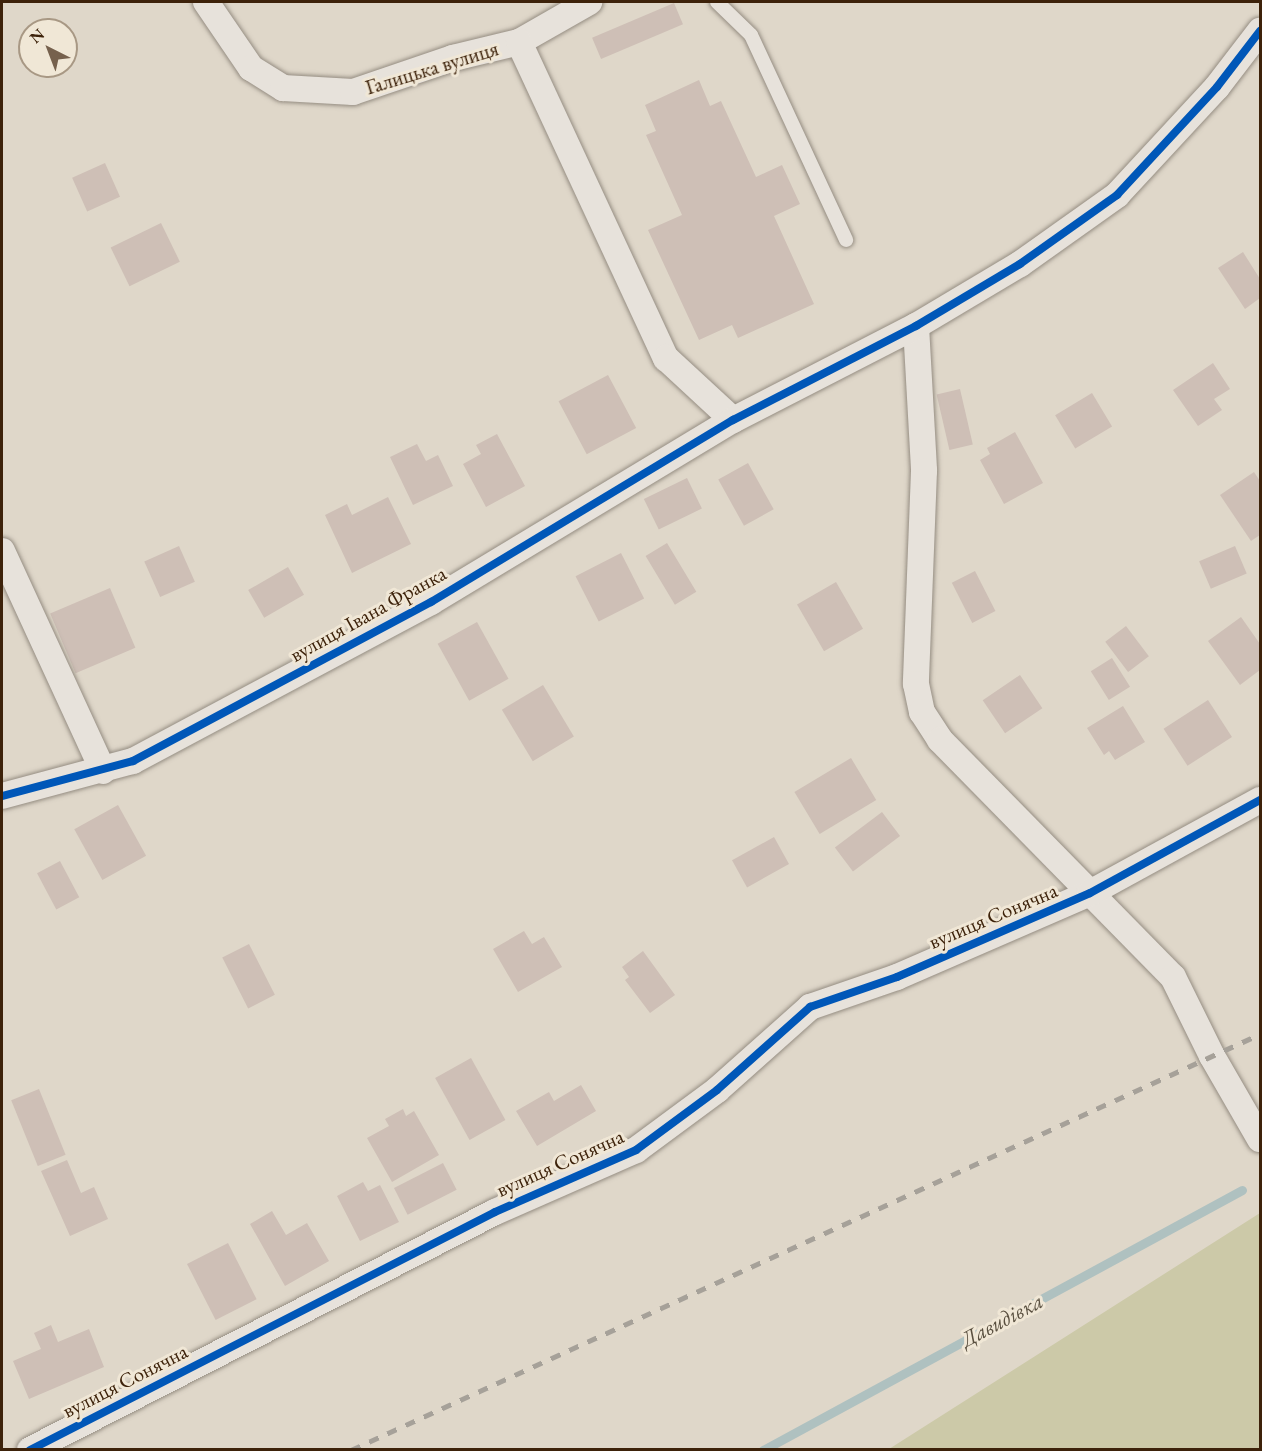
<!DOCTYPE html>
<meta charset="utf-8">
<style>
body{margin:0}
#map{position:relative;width:1262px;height:1451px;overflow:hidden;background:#dfd7c9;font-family:"EB Garamond",serif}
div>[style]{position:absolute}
.green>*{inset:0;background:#ccc9a8}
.stream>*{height:9px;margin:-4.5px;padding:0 4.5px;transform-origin:4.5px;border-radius:4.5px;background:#afc1c0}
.building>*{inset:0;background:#cebfb6;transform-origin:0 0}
.roads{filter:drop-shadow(0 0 2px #958d82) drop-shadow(0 0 2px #958d82)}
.service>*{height:14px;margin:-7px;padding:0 7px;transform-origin:7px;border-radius:7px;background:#e7e2db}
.minor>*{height:26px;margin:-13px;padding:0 13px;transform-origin:13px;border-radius:13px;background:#e7e2db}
.rail>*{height:4.5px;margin-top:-2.25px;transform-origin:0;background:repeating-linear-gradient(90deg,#a6a199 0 10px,transparent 0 20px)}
.cycleway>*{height:8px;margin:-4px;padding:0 4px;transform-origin:4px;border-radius:4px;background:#0057b8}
span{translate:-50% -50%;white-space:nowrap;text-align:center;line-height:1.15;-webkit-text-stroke:6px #f0e7d6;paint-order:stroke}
.street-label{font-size:21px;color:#3d220a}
.water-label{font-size:22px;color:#594f3f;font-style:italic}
.frame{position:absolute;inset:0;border:3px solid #3d220a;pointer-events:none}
.north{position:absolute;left:18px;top:18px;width:60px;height:60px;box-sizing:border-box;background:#f0e7d6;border:2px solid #a89884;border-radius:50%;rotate:318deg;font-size:16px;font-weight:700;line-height:24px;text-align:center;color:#3d220a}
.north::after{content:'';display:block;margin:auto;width:21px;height:27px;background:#76614d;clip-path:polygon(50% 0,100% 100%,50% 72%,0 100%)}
</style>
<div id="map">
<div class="green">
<div style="clip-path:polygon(1260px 1213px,1260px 1449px,888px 1449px,889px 1449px)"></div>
</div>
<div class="stream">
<div style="left:763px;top:1450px;width:545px;rotate:-28.49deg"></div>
</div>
<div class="building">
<div style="left:674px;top:3px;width:23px;height:89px;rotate:67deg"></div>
<div style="clip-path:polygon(699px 80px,710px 106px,721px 101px,756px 177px,782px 165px,800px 204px,774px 216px,814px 304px,738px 338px,732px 325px,699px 340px,648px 230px,682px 215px,646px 135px,656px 131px,645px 105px)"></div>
<div style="left:105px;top:163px;width:37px;height:36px;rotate:66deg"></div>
<div style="left:161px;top:223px;width:43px;height:56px;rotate:64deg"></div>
<div style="clip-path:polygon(1243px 252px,1260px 279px,1260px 298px,1245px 309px,1218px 268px)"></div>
<div style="clip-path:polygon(1213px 363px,1230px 389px,1214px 399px,1222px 410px,1198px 426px,1173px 390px)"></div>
<div style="left:608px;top:375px;width:60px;height:56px;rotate:62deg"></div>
<div style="left:960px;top:389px;width:57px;height:24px;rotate:77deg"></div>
<div style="left:1092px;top:393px;width:39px;height:43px;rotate:59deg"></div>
<div style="clip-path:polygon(1015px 432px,1043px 483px,1004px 504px,980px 460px,990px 454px,987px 448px)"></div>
<div style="clip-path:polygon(497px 434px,525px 486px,486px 507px,463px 464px,481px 454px,476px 445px)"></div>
<div style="clip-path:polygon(417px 444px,426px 461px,438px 455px,453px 486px,413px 505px,390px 457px)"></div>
<div style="left:748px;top:463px;width:53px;height:34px;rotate:61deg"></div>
<div style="clip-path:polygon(1254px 472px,1260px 481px,1260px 535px,1251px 541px,1220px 495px)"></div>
<div style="left:687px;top:478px;width:34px;height:48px;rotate:64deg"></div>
<div style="clip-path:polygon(388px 497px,411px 544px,352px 573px,325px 515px,347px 504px,352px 515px)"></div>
<div style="left:667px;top:543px;width:57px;height:25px;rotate:59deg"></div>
<div style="left:179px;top:546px;width:39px;height:38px;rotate:66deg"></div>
<div style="left:1235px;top:546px;width:30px;height:39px;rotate:67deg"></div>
<div style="left:621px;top:553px;width:51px;height:51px;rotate:63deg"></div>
<div style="left:288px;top:567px;width:32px;height:46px;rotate:60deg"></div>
<div style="left:975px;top:571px;width:45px;height:26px;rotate:63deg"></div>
<div style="left:836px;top:582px;width:54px;height:45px;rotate:60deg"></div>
<div style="left:110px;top:588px;width:65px;height:65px;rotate:67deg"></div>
<div style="clip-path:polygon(1241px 617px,1260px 644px,1260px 670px,1240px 685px,1208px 641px)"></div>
<div style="left:477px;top:622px;width:65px;height:45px;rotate:61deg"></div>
<div style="left:1126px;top:626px;width:38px;height:26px;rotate:53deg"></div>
<div style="left:1112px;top:658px;width:34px;height:25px;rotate:58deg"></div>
<div style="left:1020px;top:675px;width:40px;height:45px;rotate:56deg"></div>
<div style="left:543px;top:685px;width:60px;height:48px;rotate:59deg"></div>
<div style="left:1208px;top:700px;width:44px;height:53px;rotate:57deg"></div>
<div style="clip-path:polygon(1123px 706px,1145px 742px,1115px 760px,1109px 751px,1104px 755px,1087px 728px)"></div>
<div style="left:851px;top:758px;width:49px;height:66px;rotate:59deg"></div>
<div style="left:118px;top:805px;width:58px;height:50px;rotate:61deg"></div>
<div style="left:882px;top:812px;width:30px;height:59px;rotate:53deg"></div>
<div style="left:774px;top:837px;width:31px;height:48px;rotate:61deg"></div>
<div style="left:60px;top:861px;width:41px;height:26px;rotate:62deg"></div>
<div style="clip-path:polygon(524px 931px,532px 944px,544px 937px,562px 967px,518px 992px,493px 949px)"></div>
<div style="left:249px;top:944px;width:57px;height:30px;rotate:63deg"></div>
<div style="clip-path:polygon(643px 951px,675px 995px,650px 1013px,625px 980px,629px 977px,622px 967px)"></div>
<div style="left:471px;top:1058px;width:71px;height:41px;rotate:61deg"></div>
<div style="clip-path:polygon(581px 1085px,596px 1111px,537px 1146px,516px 1111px,549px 1092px,554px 1101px)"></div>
<div style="left:39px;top:1089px;width:71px;height:30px;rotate:68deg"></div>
<div style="clip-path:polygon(403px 1109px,406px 1116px,414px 1111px,439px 1155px,392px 1182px,367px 1138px,389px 1126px,385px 1119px)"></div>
<div style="clip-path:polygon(67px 1160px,81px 1193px,94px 1187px,108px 1219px,70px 1236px,41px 1171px)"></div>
<div style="left:443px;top:1163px;width:30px;height:55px;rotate:63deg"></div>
<div style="clip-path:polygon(363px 1182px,368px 1191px,380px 1185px,399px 1222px,360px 1241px,337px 1196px)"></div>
<div style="clip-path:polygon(272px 1211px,286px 1235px,307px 1223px,329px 1261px,285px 1286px,250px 1224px)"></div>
<div style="left:228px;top:1243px;width:63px;height:46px;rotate:63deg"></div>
<div style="clip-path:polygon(51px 1325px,58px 1342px,89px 1329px,104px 1367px,29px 1399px,13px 1361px,41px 1349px,34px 1333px)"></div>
</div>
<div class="roads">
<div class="service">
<div style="left:717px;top:2px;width:47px;rotate:44.1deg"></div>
<div style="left:751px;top:35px;width:226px;rotate:65.1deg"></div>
</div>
<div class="minor">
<div style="left:206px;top:2px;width:80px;rotate:55.7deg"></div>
<div style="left:251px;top:68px;width:38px;rotate:32deg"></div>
<div style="left:283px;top:88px;width:70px;rotate:3.3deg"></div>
<div style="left:353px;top:92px;width:106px;rotate:-18.8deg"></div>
<div style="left:453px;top:58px;width:68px;rotate:-13.6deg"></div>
<div style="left:519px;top:42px;width:81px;rotate:-29.7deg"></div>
<div style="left:519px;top:42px;width:349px;rotate:65.1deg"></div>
<div style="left:666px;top:358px;width:91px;rotate:42.8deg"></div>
<div style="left:916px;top:326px;width:145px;rotate:86.8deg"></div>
<div style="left:924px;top:471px;width:213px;rotate:92.2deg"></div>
<div style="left:916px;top:684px;width:29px;rotate:78deg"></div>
<div style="left:922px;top:712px;width:33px;rotate:57deg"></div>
<div style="left:940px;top:740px;width:332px;rotate:45.5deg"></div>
<div style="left:1173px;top:977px;width:88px;rotate:63.7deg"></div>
<div style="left:1212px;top:1056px;width:96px;rotate:60deg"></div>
<div style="left:2px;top:551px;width:242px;rotate:65.3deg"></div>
<div style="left:2px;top:796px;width:136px;rotate:-15deg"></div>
<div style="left:133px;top:761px;width:338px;rotate:-28.1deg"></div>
<div style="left:431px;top:602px;width:353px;rotate:-31.1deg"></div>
<div style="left:733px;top:420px;width:206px;rotate:-27.2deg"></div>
<div style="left:916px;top:326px;width:121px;rotate:-30.8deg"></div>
<div style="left:1020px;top:264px;width:119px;rotate:-35.4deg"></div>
<div style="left:1117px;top:195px;width:147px;rotate:-47.2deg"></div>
<div style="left:1217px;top:87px;width:71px;rotate:-52.5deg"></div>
<div style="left:30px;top:1450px;width:522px;rotate:-27.1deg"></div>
<div style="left:495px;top:1212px;width:154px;rotate:-23.7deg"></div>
<div style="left:636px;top:1150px;width:101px;rotate:-36.5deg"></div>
<div style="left:717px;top:1090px;width:125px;rotate:-41.7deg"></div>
<div style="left:810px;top:1007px;width:92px;rotate:-19deg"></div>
<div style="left:897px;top:977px;width:210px;rotate:-23.5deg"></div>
<div style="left:1090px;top:893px;width:194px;rotate:-28.7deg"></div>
</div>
</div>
<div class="rail">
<div style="left:351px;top:1450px;width:1000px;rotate:-24.59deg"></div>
</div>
<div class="cycleway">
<div style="left:2px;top:796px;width:136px;rotate:-15deg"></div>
<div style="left:133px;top:761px;width:338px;rotate:-28.1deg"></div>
<div style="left:431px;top:602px;width:353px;rotate:-31.1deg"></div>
<div style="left:733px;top:420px;width:206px;rotate:-27.2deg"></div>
<div style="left:916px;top:326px;width:121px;rotate:-30.8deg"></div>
<div style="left:1020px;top:264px;width:119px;rotate:-35.4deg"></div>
<div style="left:1117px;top:195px;width:147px;rotate:-47.2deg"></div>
<div style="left:1217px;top:87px;width:71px;rotate:-52.5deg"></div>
<div style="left:30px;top:1450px;width:522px;rotate:-27.1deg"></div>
<div style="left:495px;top:1212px;width:154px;rotate:-23.7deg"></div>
<div style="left:636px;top:1150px;width:101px;rotate:-36.5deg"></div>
<div style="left:717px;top:1090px;width:125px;rotate:-41.7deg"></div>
<div style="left:810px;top:1007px;width:92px;rotate:-19deg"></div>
<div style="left:897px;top:977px;width:210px;rotate:-23.5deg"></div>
<div style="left:1090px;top:893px;width:194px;rotate:-28.7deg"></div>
</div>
<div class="street-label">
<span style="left:432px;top:68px;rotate:-17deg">Галицька вулиця</span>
<span style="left:368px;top:614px;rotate:-29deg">вулиця Івана Франка</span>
<span style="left:993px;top:916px;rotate:-23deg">вулиця Сонячна</span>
<span style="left:560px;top:1163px;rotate:-24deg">вулиця Сонячна</span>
<span style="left:125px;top:1381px;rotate:-27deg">вулиця Сонячна</span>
</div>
<div class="water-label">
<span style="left:1002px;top:1320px;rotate:-28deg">Давидівка</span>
</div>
<div class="frame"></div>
<div class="north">N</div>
</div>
